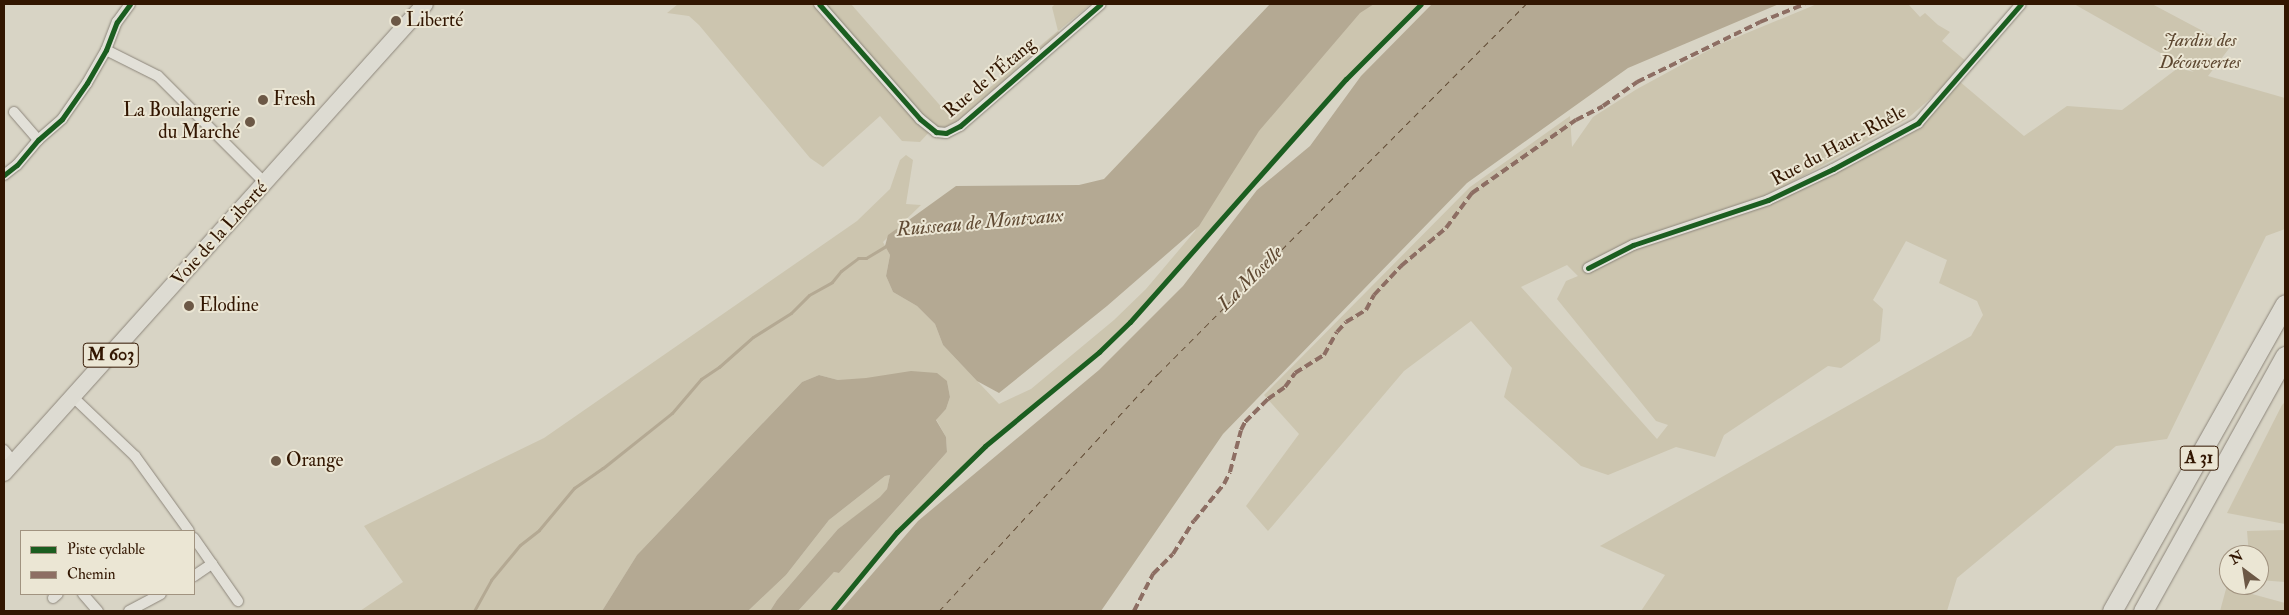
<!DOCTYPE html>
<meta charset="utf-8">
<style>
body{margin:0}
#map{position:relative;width:2289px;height:615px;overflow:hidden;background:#d8d4c5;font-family:"IM FELL Double Pica",serif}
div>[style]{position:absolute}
.green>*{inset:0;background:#ccc5af}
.water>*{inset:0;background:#b4a993}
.stream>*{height:3px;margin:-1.5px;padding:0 1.5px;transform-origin:1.5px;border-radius:1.5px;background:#b4a993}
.ferry>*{height:1px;margin-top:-0.5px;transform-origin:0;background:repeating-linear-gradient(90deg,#604a33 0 6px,transparent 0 11px)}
.roads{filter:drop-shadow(0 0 1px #8d867b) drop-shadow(0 0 1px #8d867b)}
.street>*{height:10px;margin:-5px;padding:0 5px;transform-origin:5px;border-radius:5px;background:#e2e0d8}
.primary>*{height:16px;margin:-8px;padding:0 8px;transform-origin:8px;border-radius:8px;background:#dddbd2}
.highway>*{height:19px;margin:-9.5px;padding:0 9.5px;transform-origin:9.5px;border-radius:9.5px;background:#dddbd2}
.quiet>*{height:4px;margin-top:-2px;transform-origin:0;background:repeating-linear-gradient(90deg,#8d6e63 0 8px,transparent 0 12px)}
.cycleway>*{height:5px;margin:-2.5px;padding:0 2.5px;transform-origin:2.5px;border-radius:2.5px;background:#1b5e20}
.dots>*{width:14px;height:14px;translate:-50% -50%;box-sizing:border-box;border:2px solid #ebe6d4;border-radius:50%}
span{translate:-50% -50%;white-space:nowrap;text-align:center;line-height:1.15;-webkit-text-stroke:4px #ebe6d4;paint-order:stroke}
.shield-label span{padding:1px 4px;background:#ebe6d4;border:1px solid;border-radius:4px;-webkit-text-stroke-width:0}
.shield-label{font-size:18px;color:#321601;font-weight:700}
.poi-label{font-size:19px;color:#321601}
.left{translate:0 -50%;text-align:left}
.right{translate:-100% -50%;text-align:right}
.park-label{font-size:19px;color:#5d4730;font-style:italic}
.street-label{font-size:19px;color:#321601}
.water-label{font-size:20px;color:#604a33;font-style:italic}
.frame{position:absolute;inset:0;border:5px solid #321601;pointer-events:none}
.legend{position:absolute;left:20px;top:530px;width:175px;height:65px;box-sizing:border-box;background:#ebe6d4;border:1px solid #a19380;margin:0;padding:6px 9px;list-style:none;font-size:15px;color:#321601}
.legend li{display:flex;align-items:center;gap:10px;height:25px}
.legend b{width:25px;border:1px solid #a19380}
.north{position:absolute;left:2219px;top:545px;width:50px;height:50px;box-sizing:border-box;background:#ebe6d4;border:1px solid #a19380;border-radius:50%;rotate:329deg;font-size:14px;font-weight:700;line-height:20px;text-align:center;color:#321601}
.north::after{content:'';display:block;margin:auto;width:18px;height:22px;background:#6c5846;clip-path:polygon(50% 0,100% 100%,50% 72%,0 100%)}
</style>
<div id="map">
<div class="green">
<div style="clip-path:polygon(678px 4px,851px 4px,952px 119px,1058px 31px,1052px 7px,1055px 4px,1091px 4px,1058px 31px,1062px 36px,960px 126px,932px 129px,920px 142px,902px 141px,880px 116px,823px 167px,810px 158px,699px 25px,689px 16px,667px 13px)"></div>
<div style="clip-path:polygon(1337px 4px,1421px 4px,1346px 79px,1130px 322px,1099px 353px,985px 446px,941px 489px,897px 533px,832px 611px,798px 611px,834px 572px,839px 573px,947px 452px,946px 437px,936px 419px,946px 409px,950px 397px,947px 381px,838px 380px,819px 375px,802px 382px,637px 555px,602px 611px,360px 611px,403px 582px,364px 526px,544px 438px,857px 221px,890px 189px,900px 160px,906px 155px,913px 160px,906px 204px,921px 205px,883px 242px,890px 255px,886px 276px,893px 292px,917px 306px,935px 324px,943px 345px,999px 404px,1031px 389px,1114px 320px,1146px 289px,1195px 231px,1233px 141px)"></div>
<div style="clip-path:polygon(evenodd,1817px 4px,1909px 5px,1920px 17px,1925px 13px,1938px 25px,1950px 32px,1942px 41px,1967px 62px,1940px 90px,1907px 119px,1789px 184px,1772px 199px,1906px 130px,1959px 81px,2024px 136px,2067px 106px,2122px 110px,2178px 68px,2194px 72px,2074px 4px,2152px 4px,2231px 46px,2208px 76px,2285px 98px,2285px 229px,2266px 236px,2167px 439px,2116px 446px,1957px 578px,1947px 611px,1641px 611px,1665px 575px,1600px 546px,1971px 336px,1983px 315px,1977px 301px,1939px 283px,1947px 260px,1906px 241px,1873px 300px,1883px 309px,1880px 341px,1841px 368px,1828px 366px,1724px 435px,1715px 457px,1676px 447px,1608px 475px,1581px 466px,1504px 397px,1512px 368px,1471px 321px,1404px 371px,1268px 531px,1246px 506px,1299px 434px,1264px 395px,1470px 187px,1570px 116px,1572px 147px,1593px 117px,1637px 89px,1718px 45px,1817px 4px,1567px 265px,1578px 276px,1566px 281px,1557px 299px,1656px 421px,1668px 425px,1657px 439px,1521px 287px,1567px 265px)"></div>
<div style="clip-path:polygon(2285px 402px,2285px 524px,2227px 513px,2282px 405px)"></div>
<div style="clip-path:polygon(890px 475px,887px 489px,880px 498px,838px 529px,777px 600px,770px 611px,748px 611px,786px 575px,829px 520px,885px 476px)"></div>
<div style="clip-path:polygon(2285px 530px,2285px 582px,2259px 580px,2259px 555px,2249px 555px,2247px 531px)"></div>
<div style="clip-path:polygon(2229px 578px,2229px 585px,2246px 585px,2252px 594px,2285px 603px,2285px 611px,2220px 611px)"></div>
</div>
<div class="water">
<div style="clip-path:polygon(1270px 4px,1374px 4px,1360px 13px,1259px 131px,1199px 226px,1107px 306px,999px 393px,977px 381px,943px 345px,935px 324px,917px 306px,893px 292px,886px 276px,890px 255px,885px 246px,888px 235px,956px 186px,1079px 185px,1104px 179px)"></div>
<div style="clip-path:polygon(1432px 4px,1779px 4px,1628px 68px,1467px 183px,1223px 434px,1101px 611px,840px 611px,918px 521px,1099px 370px,1183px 286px,1257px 190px,1310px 146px,1361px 76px)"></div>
<div style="clip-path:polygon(911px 371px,937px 373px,947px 381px,950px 397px,946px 409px,936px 420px,946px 437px,947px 452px,839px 573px,834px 572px,798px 611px,770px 611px,777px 600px,838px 529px,880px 497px,887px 489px,890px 475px,885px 476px,829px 520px,786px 575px,748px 611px,602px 611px,637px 555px,802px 382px,819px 375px,838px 380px,866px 378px)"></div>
</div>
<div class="stream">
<div style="left:474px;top:611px;width:35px;rotate:-61deg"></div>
<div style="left:491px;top:580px;width:45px;rotate:-50.4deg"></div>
<div style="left:520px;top:545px;width:24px;rotate:-38deg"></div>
<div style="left:539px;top:530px;width:55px;rotate:-50.2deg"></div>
<div style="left:574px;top:488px;width:35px;rotate:-35deg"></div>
<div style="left:603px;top:468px;width:88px;rotate:-38.6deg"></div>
<div style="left:672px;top:413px;width:45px;rotate:-49.5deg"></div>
<div style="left:701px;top:379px;width:22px;rotate:-34deg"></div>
<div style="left:719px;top:367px;width:45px;rotate:-41.4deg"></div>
<div style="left:753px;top:337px;width:45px;rotate:-32.3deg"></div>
<div style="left:791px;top:313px;width:25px;rotate:-45deg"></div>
<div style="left:809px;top:295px;width:26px;rotate:-29deg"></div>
<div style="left:832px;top:282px;width:14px;rotate:-51deg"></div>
<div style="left:841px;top:271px;width:21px;rotate:-37deg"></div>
<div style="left:858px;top:258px;width:8px"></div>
<div style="left:866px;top:258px;width:26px;rotate:-31deg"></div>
</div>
<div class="ferry">
<div style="left:939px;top:611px;width:323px;rotate:-47.3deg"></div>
<div style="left:1158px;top:374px;width:522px;rotate:-45.16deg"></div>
</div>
<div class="roads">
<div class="street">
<div style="left:819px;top:4px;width:153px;rotate:48.7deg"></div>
<div style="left:920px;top:119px;width:21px;rotate:39deg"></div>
<div style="left:936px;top:132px;width:10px;rotate:6deg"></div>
<div style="left:946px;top:133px;width:16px;rotate:-27deg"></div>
<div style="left:960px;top:126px;width:186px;rotate:-40.9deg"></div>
<div style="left:106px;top:50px;width:58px;rotate:26.6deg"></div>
<div style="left:158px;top:76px;width:151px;rotate:45deg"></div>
<div style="left:14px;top:112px;width:37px;rotate:49deg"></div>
<div style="left:4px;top:175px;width:16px;rotate:-38deg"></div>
<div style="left:17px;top:165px;width:33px;rotate:-50deg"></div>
<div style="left:38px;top:140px;width:32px;rotate:-41deg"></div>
<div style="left:62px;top:119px;width:44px;rotate:-55.2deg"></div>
<div style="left:87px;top:83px;width:38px;rotate:-60deg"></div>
<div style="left:106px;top:50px;width:30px;rotate:-69deg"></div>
<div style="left:117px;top:22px;width:22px;rotate:-54deg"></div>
<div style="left:1588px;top:268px;width:51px;rotate:-27.1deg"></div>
<div style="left:1633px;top:245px;width:142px;rotate:-18.4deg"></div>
<div style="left:1768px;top:200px;width:72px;rotate:-25.5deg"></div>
<div style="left:1833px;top:169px;width:97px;rotate:-28.4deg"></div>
<div style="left:1918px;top:123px;width:157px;rotate:-49.1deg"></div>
<div style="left:73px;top:397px;width:86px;rotate:43.6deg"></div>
<div style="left:135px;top:456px;width:92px;rotate:54.2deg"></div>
<div style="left:4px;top:450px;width:16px;rotate:52deg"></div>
<div style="left:194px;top:538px;width:77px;rotate:55.1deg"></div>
<div style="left:194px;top:576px;width:22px;rotate:-34deg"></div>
<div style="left:83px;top:594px;width:23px;rotate:49deg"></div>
<div style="left:53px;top:598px;width:6px;rotate:-39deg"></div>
<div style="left:129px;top:611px;width:36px;rotate:-28deg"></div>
</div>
<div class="primary">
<div style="left:4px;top:473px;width:630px;rotate:-48.09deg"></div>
</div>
<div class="highway">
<div style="left:2112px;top:611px;width:352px;rotate:-60.6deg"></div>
<div style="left:2143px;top:611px;width:292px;rotate:-60.9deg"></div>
</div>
</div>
<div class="quiet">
<div style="left:1134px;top:611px;width:42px;rotate:-62.8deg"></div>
<div style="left:1153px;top:574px;width:28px;rotate:-45deg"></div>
<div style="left:1173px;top:554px;width:39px;rotate:-58deg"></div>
<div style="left:1194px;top:521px;width:48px;rotate:-51deg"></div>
<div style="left:1224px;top:484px;width:13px;rotate:-63deg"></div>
<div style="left:1230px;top:472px;width:43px;rotate:-75.3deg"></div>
<div style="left:1241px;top:430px;width:9px;rotate:-63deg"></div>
<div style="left:1245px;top:422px;width:33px;rotate:-45deg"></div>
<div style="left:1268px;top:399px;width:21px;rotate:-35deg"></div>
<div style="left:1285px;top:387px;width:17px;rotate:-54deg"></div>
<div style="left:1295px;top:373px;width:34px;rotate:-32deg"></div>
<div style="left:1324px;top:355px;width:26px;rotate:-61deg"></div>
<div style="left:1337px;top:332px;width:13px;rotate:-48deg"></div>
<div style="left:1346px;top:322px;width:23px;rotate:-31deg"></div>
<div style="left:1366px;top:310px;width:17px;rotate:-62deg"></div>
<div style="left:1374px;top:295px;width:40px;rotate:-47deg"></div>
<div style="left:1401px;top:266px;width:59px;rotate:-40.2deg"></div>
<div style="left:1446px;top:228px;width:44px;rotate:-53.4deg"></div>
<div style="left:1472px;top:193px;width:127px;rotate:-35.1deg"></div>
<div style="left:1576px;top:120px;width:30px;rotate:-27deg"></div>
<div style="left:1603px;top:106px;width:42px;rotate:-35.2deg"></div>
<div style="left:1637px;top:82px;width:137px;rotate:-26deg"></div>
<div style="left:1760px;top:22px;width:48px;rotate:-21.8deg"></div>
</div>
<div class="cycleway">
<div style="left:819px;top:4px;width:153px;rotate:48.7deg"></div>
<div style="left:920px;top:119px;width:21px;rotate:39deg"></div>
<div style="left:936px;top:132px;width:10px;rotate:6deg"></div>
<div style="left:946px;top:133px;width:16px;rotate:-27deg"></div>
<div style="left:960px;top:126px;width:186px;rotate:-40.9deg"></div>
<div style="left:4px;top:175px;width:16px;rotate:-38deg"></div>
<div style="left:17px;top:165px;width:33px;rotate:-50deg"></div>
<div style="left:38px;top:140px;width:32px;rotate:-41deg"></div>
<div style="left:62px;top:119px;width:44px;rotate:-55.2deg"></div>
<div style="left:87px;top:83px;width:38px;rotate:-60deg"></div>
<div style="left:106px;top:50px;width:30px;rotate:-69deg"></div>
<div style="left:117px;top:22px;width:22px;rotate:-54deg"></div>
<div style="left:1588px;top:268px;width:51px;rotate:-27.1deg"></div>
<div style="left:1633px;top:245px;width:142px;rotate:-18.4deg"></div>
<div style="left:1768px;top:200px;width:72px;rotate:-25.5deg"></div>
<div style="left:1833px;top:169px;width:97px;rotate:-28.4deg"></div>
<div style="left:1918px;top:123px;width:157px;rotate:-49.1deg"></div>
<div style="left:832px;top:611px;width:102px;rotate:-50.6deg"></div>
<div style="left:897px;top:532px;width:123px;rotate:-44.3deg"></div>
<div style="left:985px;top:446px;width:148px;rotate:-39.5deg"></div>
<div style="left:1099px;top:352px;width:43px;rotate:-44.1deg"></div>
<div style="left:1130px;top:322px;width:325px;rotate:-48.4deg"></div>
<div style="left:1346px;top:79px;width:106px;rotate:-45deg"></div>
</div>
<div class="dots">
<div style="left:396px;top:21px;background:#6c5846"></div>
<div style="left:263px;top:100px;background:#6c5846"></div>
<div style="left:250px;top:122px;background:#6c5846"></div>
<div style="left:189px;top:306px;background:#6c5846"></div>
<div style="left:276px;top:461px;background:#6c5846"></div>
</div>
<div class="shield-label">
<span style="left:111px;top:355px">M 603</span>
<span style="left:2199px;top:458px">A 31</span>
</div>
<div class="poi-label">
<span class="left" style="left:406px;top:21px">Liberté</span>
<span class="left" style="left:273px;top:100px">Fresh</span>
<span class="right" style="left:240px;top:122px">La Boulangerie<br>du Marché</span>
<span class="left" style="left:199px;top:306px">Elodine</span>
<span class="left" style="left:286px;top:461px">Orange</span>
</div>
<div class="park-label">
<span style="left:2200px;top:52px">Jardin des<br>Découvertes</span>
</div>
<div class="street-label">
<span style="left:990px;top:78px;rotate:-40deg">Rue de l'Étang</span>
<span style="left:1839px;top:146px;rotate:-28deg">Rue du Haut-Rhêle</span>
<span style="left:220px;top:234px;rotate:-48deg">Voie de la Liberté</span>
</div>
<div class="water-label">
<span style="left:980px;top:222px;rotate:-5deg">Ruisseau de Montvaux</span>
<span style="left:1250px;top:278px;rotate:-45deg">La Moselle</span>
</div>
<div class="frame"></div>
<ul class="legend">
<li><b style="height:6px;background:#1b5e20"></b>Piste cyclable</li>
<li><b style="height:6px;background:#8d6e63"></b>Chemin</li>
</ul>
<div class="north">N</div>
</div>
